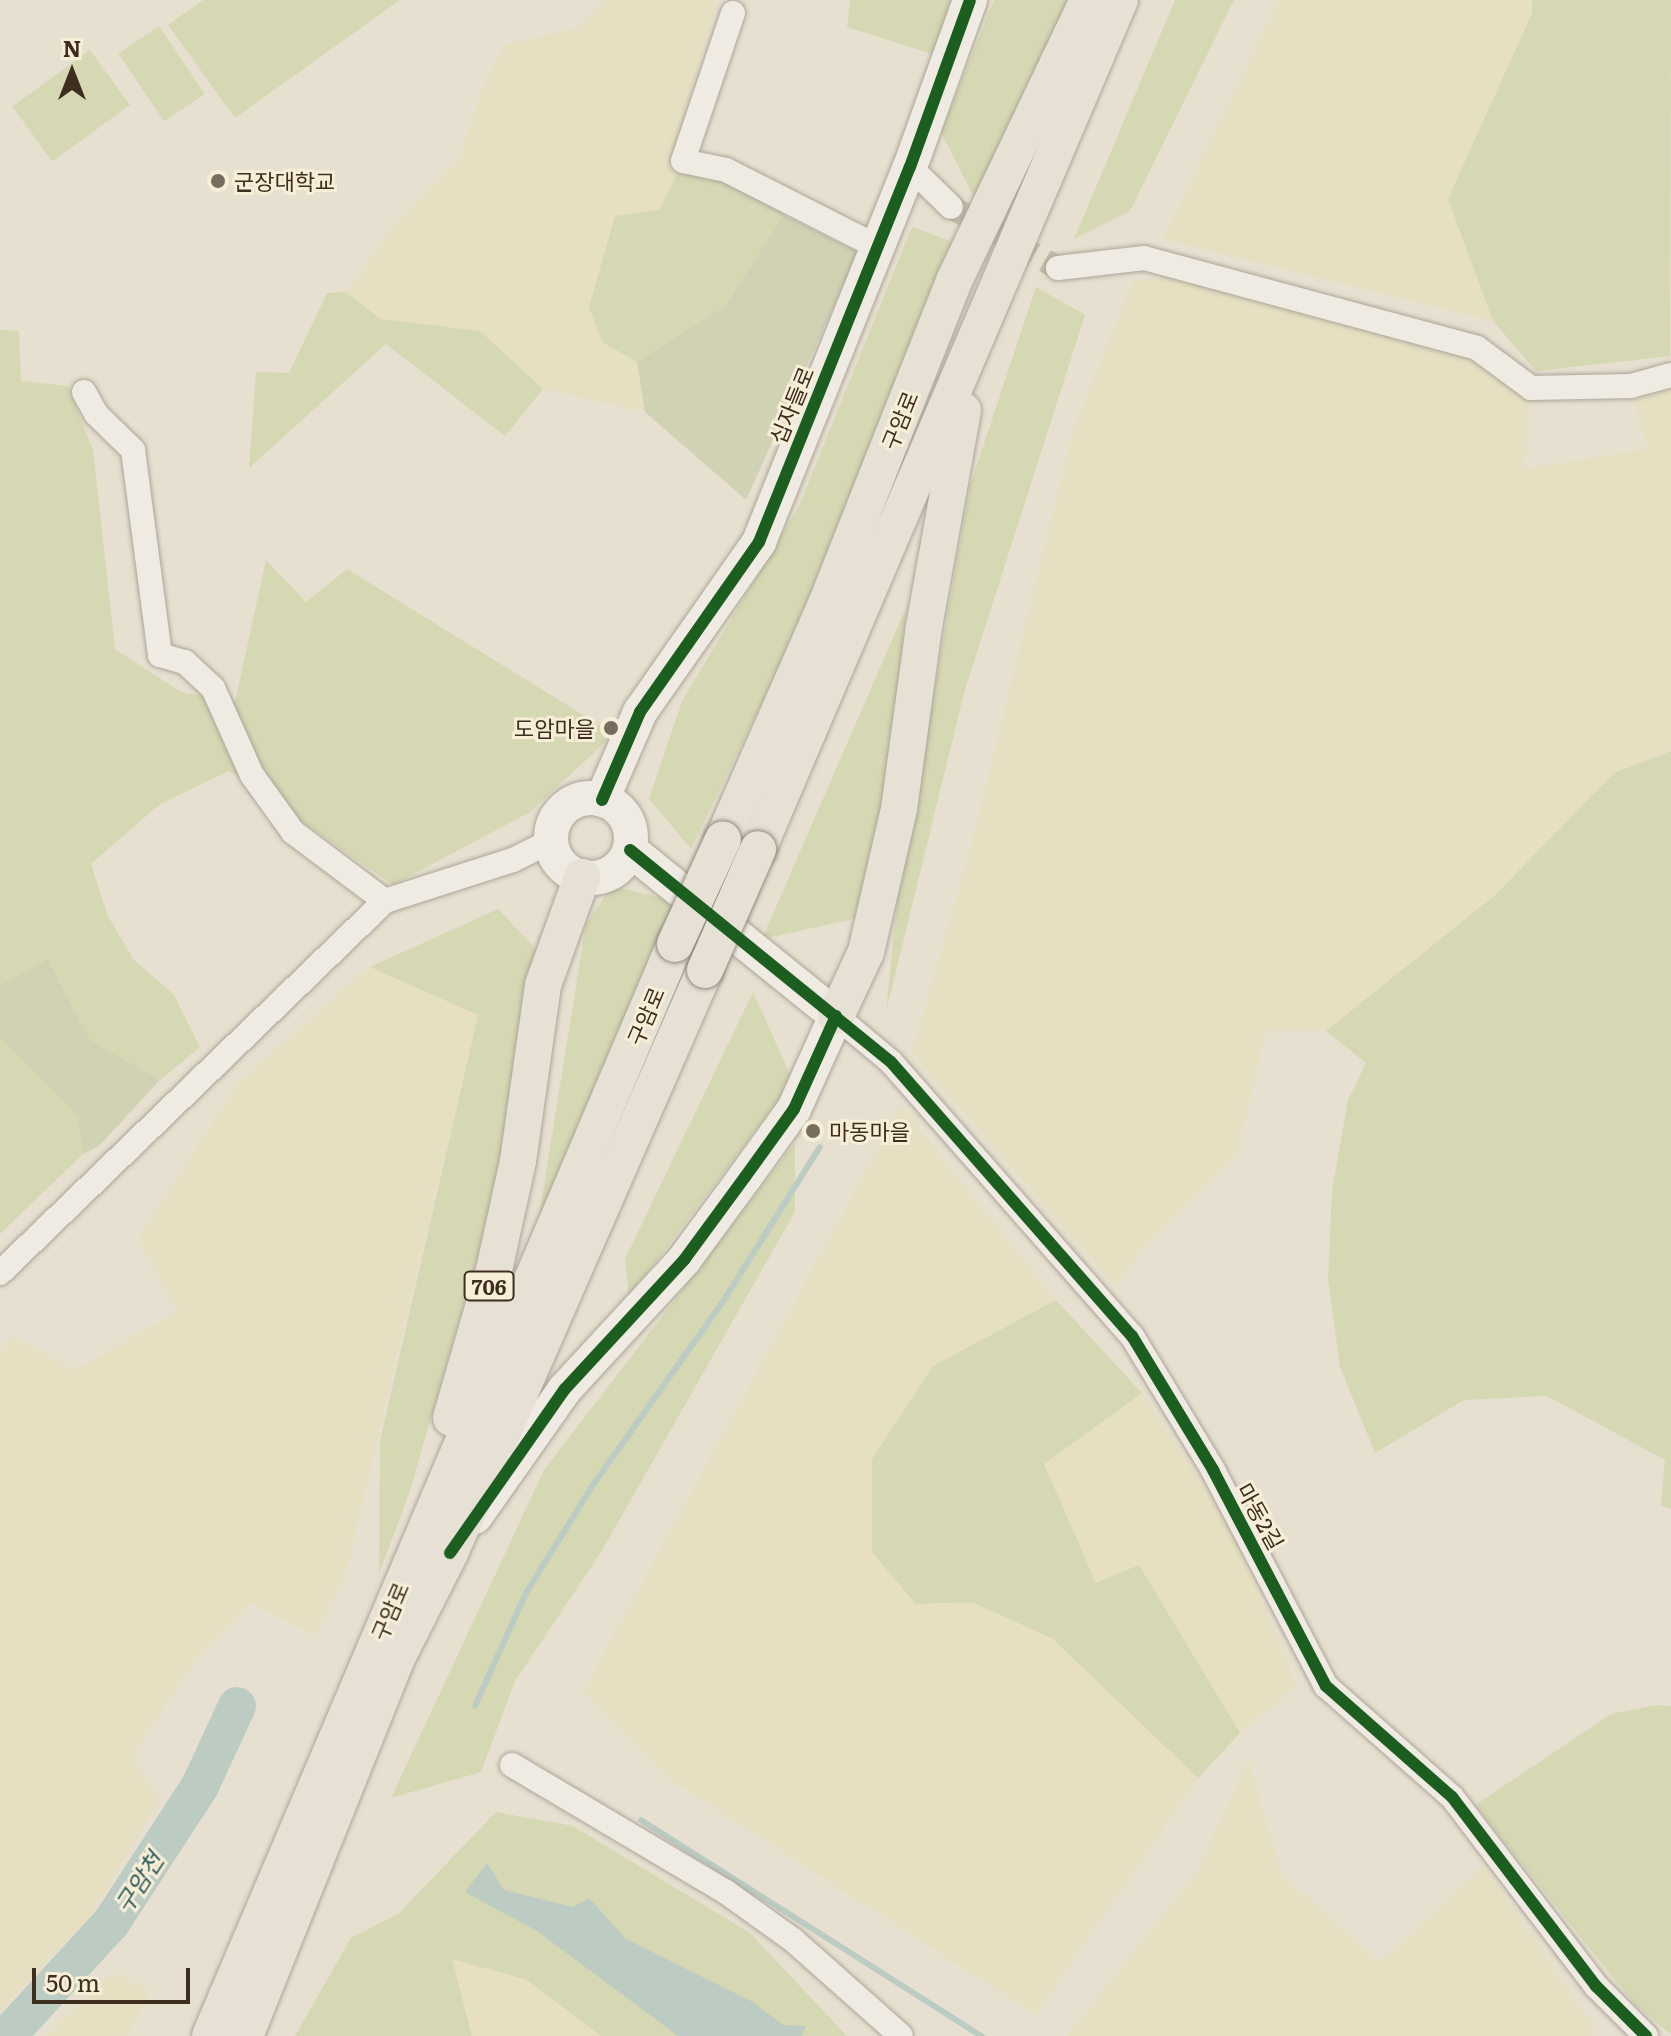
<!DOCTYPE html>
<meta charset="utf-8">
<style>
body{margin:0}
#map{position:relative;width:1671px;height:2036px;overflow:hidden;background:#e7e0d1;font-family:Literata,"Noto Sans KR",serif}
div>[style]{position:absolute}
.farmland>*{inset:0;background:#e6dfc2}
.green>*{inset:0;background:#d6d7b3;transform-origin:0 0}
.cemetery>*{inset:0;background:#d1d1b3}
.water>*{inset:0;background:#bcccc2}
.stream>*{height:6px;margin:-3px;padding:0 3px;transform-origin:3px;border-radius:3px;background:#bcccc2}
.river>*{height:38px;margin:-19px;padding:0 19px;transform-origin:19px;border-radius:19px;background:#bcccc2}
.street-tunnel>*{height:24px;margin-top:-12px;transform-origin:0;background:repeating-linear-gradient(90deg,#c5bcae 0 24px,transparent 0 36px)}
.roads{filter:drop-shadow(0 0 2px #ada599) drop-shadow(0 0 2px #ada599)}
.street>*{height:24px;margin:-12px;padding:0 12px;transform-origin:12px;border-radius:12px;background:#efebe3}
.secondary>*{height:34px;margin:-17px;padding:0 17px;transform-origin:17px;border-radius:17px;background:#efebe3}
.secondary>.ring{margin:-17px;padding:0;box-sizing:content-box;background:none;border:34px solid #efebe3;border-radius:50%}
.primary>*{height:36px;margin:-18px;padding:0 18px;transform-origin:18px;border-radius:18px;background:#e6e1d4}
.bridges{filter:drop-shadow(0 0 2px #928b80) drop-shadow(0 0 2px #928b80)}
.primary-bridge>*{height:36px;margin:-18px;padding:0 18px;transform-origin:18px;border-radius:18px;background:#e6e1d4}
.cycleway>*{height:12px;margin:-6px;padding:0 6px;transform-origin:6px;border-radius:6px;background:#1b5e20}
.dots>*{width:22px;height:22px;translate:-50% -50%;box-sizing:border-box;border:4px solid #f7eed8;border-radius:50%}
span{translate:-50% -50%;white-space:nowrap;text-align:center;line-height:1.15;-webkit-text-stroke:6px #f7eed8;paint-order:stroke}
.shield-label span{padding:2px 6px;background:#f7eed8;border:2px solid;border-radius:6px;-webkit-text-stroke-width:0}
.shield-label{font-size:20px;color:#3d2e20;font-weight:700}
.poi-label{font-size:22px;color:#3d2e20}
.left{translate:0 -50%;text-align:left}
.right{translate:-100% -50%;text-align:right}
.street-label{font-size:22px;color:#3d2e20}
.water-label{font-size:24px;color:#2f5d5a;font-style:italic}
.north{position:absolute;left:32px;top:32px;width:80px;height:80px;-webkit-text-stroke:6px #f7eed8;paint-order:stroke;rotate:0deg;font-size:22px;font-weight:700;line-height:32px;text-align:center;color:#3d2e20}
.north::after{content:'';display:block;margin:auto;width:28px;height:36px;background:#3d2e20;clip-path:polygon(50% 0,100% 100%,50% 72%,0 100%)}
.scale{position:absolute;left:32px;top:1968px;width:158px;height:36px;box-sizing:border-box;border:4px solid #3d2e20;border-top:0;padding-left:10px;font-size:24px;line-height:28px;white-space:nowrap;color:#3d2e20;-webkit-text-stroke:6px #f7eed8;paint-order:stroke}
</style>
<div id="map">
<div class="farmland">
<div style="clip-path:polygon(606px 0,718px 0,670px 166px,679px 170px,602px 342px,637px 362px,645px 412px,543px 389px,480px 331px,380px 319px,346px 292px,397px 222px,460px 156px,481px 91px,504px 45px,578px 28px)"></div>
<div style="clip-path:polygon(1279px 0,1532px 0,1532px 13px,1448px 199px,1493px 321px,1162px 239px)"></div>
<div style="clip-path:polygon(1171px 276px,1462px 354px,1531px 401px,1524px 469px,1647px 449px,1634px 401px,1671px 386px,1671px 750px,1614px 773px,1494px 896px,1326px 1031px,1266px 1030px,1237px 1155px,1136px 1257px,1115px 1286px,912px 1053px,973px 838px,1074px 426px,1133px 281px)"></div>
<div style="clip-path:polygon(369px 967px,478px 1015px,346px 1572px,314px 1635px,252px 1603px,195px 1660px,132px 1758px,160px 1800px,89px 1918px,0 2011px,0 1353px,12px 1337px,74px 1370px,177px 1312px,138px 1238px,238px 1083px)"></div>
<div style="clip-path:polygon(901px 1106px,1056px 1300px,933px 1366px,872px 1459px,916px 1603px,972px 1602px,1053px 1639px,1198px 1778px,1036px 2015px,668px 1778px,583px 1691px)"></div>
<div style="clip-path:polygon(1142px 1393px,1229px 1524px,1297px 1685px,1240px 1733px,1139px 1565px,1096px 1584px,1044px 1463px)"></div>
<div style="clip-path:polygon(1248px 1759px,1282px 1875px,1380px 1962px,1484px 1866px,1595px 2028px,1593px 2036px,1067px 2036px,1197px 1872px)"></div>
<div style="clip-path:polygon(451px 1959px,527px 1980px,601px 2036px,472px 2036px)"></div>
<div style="clip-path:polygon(112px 1972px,151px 1992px,128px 2036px,45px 2036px)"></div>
</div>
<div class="green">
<div style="clip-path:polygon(203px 0,400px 0,235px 118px,168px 25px)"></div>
<div style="clip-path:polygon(850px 0,954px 0,932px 54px,847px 27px)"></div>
<div style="clip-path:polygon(994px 0,1076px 0,975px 199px,941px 132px)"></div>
<div style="clip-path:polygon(1175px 0,1234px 0,1130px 211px,1074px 239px)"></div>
<div style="clip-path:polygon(1532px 0,1671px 0,1670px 356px,1536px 371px,1493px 321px,1448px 199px,1532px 13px)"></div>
<div style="left:159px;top:26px;width:82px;height:49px;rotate:56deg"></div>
<div style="left:90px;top:50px;width:68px;height:96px;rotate:54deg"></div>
<div style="clip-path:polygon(679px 170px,773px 197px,783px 215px,726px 305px,637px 362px,602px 342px,589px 307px,615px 216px,659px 210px)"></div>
<div style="clip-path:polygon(912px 227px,956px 243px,782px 661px,691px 849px,649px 799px,682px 701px,799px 506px)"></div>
<div style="clip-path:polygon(1036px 287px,1085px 315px,964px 693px,886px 1012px,897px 902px,970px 486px)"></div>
<div style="clip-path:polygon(346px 292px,380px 319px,480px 331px,543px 389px,505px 436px,386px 344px,249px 468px,256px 372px,289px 373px,327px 293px)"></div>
<div style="clip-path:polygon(0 330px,19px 331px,21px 381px,68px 386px,93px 450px,115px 649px,181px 692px,235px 702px,266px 560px,306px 602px,347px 569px,614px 734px,530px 812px,393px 885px,229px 771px,160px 804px,91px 864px,108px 916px,133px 959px,174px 995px,200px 1047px,160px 1080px,90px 1040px,48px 959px,0 985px)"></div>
<div style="clip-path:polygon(906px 608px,886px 814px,854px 919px,762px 939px)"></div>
<div style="clip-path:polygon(1671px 751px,1671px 1509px,1661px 1505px,1665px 1460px,1547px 1396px,1464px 1400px,1375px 1453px,1340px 1367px,1328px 1280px,1332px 1190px,1348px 1100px,1366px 1063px,1326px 1031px,1494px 896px,1614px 773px)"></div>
<div style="clip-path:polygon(612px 886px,675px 901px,535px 1241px,586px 924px)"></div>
<div style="clip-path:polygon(498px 909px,540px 953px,501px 1175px,409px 1494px,379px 1574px,380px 1441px,478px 1015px,370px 967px)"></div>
<div style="clip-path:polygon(753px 992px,793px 1081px,629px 1297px,625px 1259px)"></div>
<div style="clip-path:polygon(0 1037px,82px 1119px,83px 1154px,0 1234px)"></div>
<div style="clip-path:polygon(795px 1143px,795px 1212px,601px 1552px,515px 1681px,481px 1772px,391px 1798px,544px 1470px)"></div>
<div style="clip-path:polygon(1056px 1300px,1142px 1393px,1044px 1464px,1096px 1583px,1139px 1565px,1240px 1733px,1198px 1778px,1053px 1639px,972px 1602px,916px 1604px,872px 1552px,872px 1459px,933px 1366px)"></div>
<div style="clip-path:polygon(1657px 1705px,1671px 1706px,1671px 2034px,1635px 2005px,1475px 1805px,1611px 1714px)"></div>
<div style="clip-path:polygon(496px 1812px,573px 1826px,750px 1933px,847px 2036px,601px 2036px,527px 1980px,452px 1959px,472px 2036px,295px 2036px,351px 1938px,398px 1914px)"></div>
</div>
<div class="cemetery">
<div style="clip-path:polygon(783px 215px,858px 252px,746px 500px,645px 412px,637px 362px,726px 305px)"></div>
<div style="clip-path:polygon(48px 959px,90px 1040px,160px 1080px,98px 1147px,83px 1154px,78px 1116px,0 1037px,0 985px)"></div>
</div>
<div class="water">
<div style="clip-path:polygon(487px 1863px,504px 1890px,573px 1907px,589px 1898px,626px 1939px,753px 2002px,783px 2025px,806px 2026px,801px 2036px,678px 2036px,537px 1931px,465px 1892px)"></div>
</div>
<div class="stream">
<div style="left:475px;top:1706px;width:124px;rotate:-65.7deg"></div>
<div style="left:526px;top:1593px;width:127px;rotate:-58.2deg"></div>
<div style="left:593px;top:1485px;width:223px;rotate:-54.7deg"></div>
<div style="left:722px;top:1303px;width:184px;rotate:-57.9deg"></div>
<div style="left:641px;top:1820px;width:404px;rotate:32.4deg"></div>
</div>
<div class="river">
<div style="left:7px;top:2036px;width:154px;rotate:-47.4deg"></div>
<div style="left:111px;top:1923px;width:163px;rotate:-57deg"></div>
<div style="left:200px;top:1786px;width:88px;rotate:-65.2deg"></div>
</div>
<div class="street-tunnel">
<div style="left:951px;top:207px;width:123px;rotate:29.7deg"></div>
</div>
<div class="roads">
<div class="street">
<div style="left:733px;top:13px;width:156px;rotate:108.7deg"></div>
<div style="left:683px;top:161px;width:44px;rotate:11.8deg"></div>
<div style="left:726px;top:170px;width:168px;rotate:26.9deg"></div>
<div style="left:910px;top:167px;width:57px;rotate:44.3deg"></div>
<div style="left:1058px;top:268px;width:87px;rotate:-6.6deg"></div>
<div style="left:1144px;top:258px;width:345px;rotate:15.1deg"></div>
<div style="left:1477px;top:348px;width:67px;rotate:36.5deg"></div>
<div style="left:1531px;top:388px;width:100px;rotate:-1.1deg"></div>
<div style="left:1631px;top:386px;width:41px;rotate:-15.4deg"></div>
<div style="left:84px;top:392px;width:25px;rotate:61deg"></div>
<div style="left:96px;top:414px;width:52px;rotate:44.2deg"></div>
<div style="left:133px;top:450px;width:207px;rotate:82.5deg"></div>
<div style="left:160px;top:655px;width:26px;rotate:16deg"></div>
<div style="left:185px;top:662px;width:38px;rotate:43deg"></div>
<div style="left:213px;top:688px;width:95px;rotate:65.9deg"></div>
<div style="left:252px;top:775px;width:70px;rotate:54.3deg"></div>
<div style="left:293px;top:832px;width:115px;rotate:36.9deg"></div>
<div style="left:836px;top:1016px;width:72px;rotate:39.9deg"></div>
<div style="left:891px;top:1062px;width:365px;rotate:48.7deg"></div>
<div style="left:1132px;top:1336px;width:157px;rotate:58.8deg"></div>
<div style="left:1213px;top:1470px;width:244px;rotate:62.4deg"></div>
<div style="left:1326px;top:1686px;width:168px;rotate:41.4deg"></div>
<div style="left:1452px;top:1797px;width:238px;rotate:52.7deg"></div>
<div style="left:1596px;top:1986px;width:71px;rotate:45deg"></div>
<div style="left:0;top:1273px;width:535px;rotate:-44.02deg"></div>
<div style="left:385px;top:901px;width:134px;rotate:-17.8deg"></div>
<div style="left:513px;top:860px;width:42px;rotate:-26.6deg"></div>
<div style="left:512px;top:1765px;width:249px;rotate:30.7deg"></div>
<div style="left:726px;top:1892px;width:82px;rotate:35.6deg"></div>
<div style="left:793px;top:1940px;width:144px;rotate:41.6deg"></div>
</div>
<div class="secondary">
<div class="ring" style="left:551px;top:798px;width:46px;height:46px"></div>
<div style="left:602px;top:800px;width:96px;rotate:-66.6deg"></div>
<div style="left:640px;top:712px;width:208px;rotate:-55deg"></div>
<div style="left:759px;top:542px;width:404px;rotate:-68.1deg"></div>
<div style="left:910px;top:167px;width:177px;rotate:-70.2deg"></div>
<div style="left:475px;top:1517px;width:156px;rotate:-54.9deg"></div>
<div style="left:565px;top:1389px;width:176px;rotate:-47.3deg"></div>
<div style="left:684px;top:1260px;width:103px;rotate:-53.7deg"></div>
<div style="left:745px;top:1177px;width:84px;rotate:-54.2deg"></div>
<div style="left:794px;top:1109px;width:102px;rotate:-65.7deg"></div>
<div style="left:836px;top:1016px;width:265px;rotate:-141.1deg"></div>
</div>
<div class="primary">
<div style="left:723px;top:839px;width:253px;rotate:-66.3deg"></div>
<div style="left:825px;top:607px;width:351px;rotate:-68.4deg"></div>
<div style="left:954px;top:281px;width:311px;rotate:-64.5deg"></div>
<div style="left:758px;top:849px;width:923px;rotate:-66.91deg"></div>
<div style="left:836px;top:1016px;width:71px;rotate:-64.9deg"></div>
<div style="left:866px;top:952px;width:147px;rotate:-77deg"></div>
<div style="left:899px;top:809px;width:184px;rotate:-82.2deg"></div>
<div style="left:924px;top:627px;width:220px;rotate:-79.8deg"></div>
<div style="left:451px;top:1418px;width:154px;rotate:-73.8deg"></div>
<div style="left:494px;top:1270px;width:112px;rotate:-77.6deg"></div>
<div style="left:518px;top:1161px;width:178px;rotate:-81.9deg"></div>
<div style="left:543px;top:985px;width:115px;rotate:-70.1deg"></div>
<div style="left:210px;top:2036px;width:1187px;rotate:-66.93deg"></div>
<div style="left:245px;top:2036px;width:410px;rotate:-68.1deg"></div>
<div style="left:398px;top:1656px;width:115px;rotate:-63.2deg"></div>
<div style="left:450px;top:1553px;width:636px;rotate:-66.38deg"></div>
</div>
</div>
<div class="bridges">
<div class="primary-bridge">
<div style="left:675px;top:944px;width:115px;rotate:-65.4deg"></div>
<div style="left:705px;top:970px;width:132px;rotate:-66.3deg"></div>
</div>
</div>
<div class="cycleway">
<div style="left:602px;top:800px;width:96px;rotate:-66.6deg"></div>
<div style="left:640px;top:712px;width:208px;rotate:-55deg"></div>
<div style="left:759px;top:542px;width:404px;rotate:-68.1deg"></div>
<div style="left:910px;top:167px;width:177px;rotate:-70.2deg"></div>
<div style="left:630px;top:850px;width:336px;rotate:39.1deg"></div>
<div style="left:891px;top:1062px;width:365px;rotate:48.7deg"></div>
<div style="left:1132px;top:1336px;width:157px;rotate:58.8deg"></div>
<div style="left:1213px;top:1470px;width:244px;rotate:62.4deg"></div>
<div style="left:1326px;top:1686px;width:168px;rotate:41.4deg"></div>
<div style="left:1452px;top:1797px;width:238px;rotate:52.7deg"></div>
<div style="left:1596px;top:1986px;width:71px;rotate:45deg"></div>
<div style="left:450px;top:1553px;width:200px;rotate:-55deg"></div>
<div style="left:565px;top:1389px;width:176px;rotate:-47.3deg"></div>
<div style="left:684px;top:1260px;width:103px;rotate:-53.7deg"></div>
<div style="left:745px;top:1177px;width:84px;rotate:-54.2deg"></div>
<div style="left:794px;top:1109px;width:102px;rotate:-65.7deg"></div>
</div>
<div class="dots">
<div style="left:218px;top:181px;background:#786c5e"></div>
<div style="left:611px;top:728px;background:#786c5e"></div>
<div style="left:813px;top:1131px;background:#786c5e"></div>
</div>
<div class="shield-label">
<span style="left:489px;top:1286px">706</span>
</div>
<div class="poi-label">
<span class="left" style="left:234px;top:181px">군장대학교</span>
<span class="right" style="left:595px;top:728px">도암마을</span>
<span class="left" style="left:829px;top:1131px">마동마을</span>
</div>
<div class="street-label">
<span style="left:791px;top:405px;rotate:-68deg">십자들로</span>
<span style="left:899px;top:420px;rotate:-68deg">구암로</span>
<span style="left:645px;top:1016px;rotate:-67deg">구암로</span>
<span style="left:1261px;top:1516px;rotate:61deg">마동2길</span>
<span style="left:389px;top:1611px;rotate:-67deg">구암로</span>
</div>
<div class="water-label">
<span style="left:138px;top:1882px;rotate:-57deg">구암천</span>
</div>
<div class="north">N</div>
<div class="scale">50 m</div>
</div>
